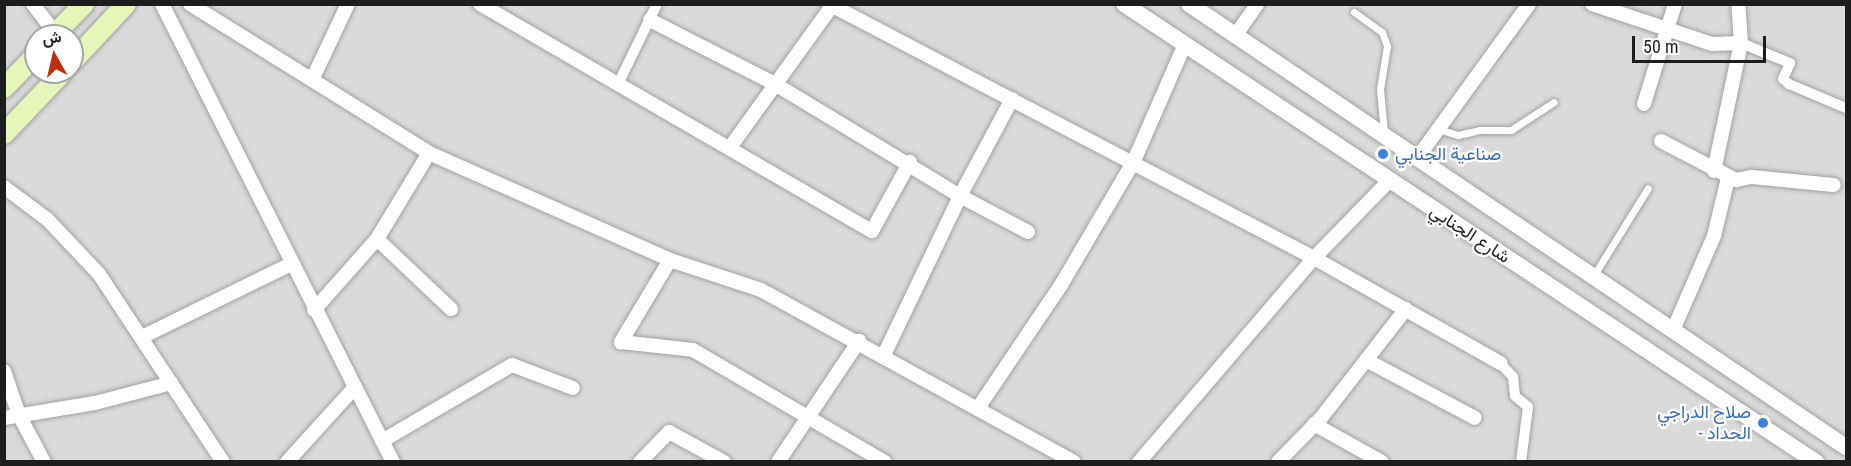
<!DOCTYPE html>
<meta charset="utf-8">
<style>
body{margin:0}
#map{position:relative;width:1851px;height:466px;overflow:hidden;background:#edece3;font-family:"Roboto Condensed",Vazirmatn,sans-serif}
div>[style]{position:absolute}
.residential>*{inset:0;background:#dbdada}
.roads{filter:drop-shadow(0 0 2px #a1a1a1) drop-shadow(0 0 2px #a1a1a1)}
.service>*{height:7px;margin:-3.5px;padding:0 3.5px;transform-origin:3.5px;border-radius:3.5px;background:#fff}
.pedestrian>*{height:10px;margin:-5px;padding:0 5px;transform-origin:5px;border-radius:5px;background:#fff}
.minor>*{height:14px;margin:-7px;padding:0 7px;transform-origin:7px;border-radius:7px;background:#fff}
.tertiary>*{height:16px;margin:-8px;padding:0 8px;transform-origin:8px;border-radius:8px;background:#fff}
.secondary>*{height:20px;margin:-10px;padding:0 10px;transform-origin:10px;border-radius:10px;background:#e6f6b9}
.dots>*{width:16px;height:16px;translate:-50% -50%;box-sizing:border-box;border:3px solid #fff;border-radius:50%}
span{translate:-50% -50%;white-space:nowrap;text-align:center;line-height:1.15;-webkit-text-stroke:4.5px #fff;paint-order:stroke}
.shop-label{font-size:18px;color:#366cbe}
.left{translate:0 -50%;text-align:left}
.right{translate:-100% -50%;text-align:right}
.street-label{font-size:18px;color:#1d1d1d}
.frame{position:absolute;inset:0;border:6px solid #1d1d1d;pointer-events:none}
.north{position:absolute;left:24px;top:24px;width:60px;height:60px;box-sizing:border-box;background:#fff;border:2px solid #a5a5a5;border-radius:50%;rotate:352deg;font-size:16px;font-weight:700;line-height:24px;text-align:center;color:#1d1d1d}
.north::after{content:'';display:block;margin:auto;width:21px;height:27px;background:#bf2e0a;clip-path:polygon(50% 0,100% 100%,50% 72%,0 100%)}
.scale{position:absolute;left:1632px;top:36px;width:134px;height:27px;box-sizing:border-box;border:3px solid #1d1d1d;border-top:0;padding-left:8px;font-size:18px;line-height:21px;white-space:nowrap;color:#1d1d1d;-webkit-text-stroke:4px #fff;paint-order:stroke}
</style>
<div id="map">
<div class="residential">
<div style="clip-path:polygon(evenodd,5px 5px,1846px 5px,1846px 461px,5px 461px,5px 5px,36px 36px,72px 36px,72px 72px,36px 72px,36px 36px)"></div>
</div>
<div class="roads">
<div class="service">
<div style="left:1354px;top:12px;width:34px;rotate:36deg"></div>
<div style="left:1382px;top:32px;width:15px;rotate:70deg"></div>
<div style="left:1387px;top:46px;width:44px;rotate:99.2deg"></div>
<div style="left:1380px;top:89px;width:43px;rotate:84.7deg"></div>
<div style="left:1438px;top:129px;width:21px;rotate:17deg"></div>
<div style="left:1458px;top:135px;width:23px;rotate:-13deg"></div>
<div style="left:1480px;top:130px;width:31px"></div>
<div style="left:1511px;top:130px;width:51px;rotate:-33.1deg"></div>
<div style="left:1594px;top:275px;width:102px;rotate:-58.2deg"></div>
</div>
<div class="pedestrian">
<div style="left:1741px;top:43px;width:53px;rotate:22.2deg"></div>
<div style="left:1790px;top:63px;width:17px;rotate:114deg"></div>
<div style="left:1783px;top:79px;width:8px;rotate:40deg"></div>
<div style="left:1789px;top:84px;width:62px;rotate:22.8deg"></div>
<div style="left:618px;top:84px;width:89px;rotate:-64deg"></div>
<div style="left:1500px;top:363px;width:19px;rotate:47deg"></div>
<div style="left:1513px;top:377px;width:19px;rotate:84deg"></div>
<div style="left:1515px;top:396px;width:17px;rotate:40deg"></div>
<div style="left:1528px;top:407px;width:55px;rotate:97.3deg"></div>
</div>
<div class="minor">
<div style="left:33px;top:4px;width:38px;rotate:53deg"></div>
<div style="left:162px;top:4px;width:513px;rotate:63.24deg"></div>
<div style="left:190px;top:4px;width:282px;rotate:31.9deg"></div>
<div style="left:429px;top:153px;width:264px;rotate:23.9deg"></div>
<div style="left:670px;top:260px;width:96px;rotate:18.2deg"></div>
<div style="left:761px;top:290px;width:357px;rotate:28.8deg"></div>
<div style="left:480px;top:4px;width:453px;rotate:30.1deg"></div>
<div style="left:872px;top:231px;width:79px;rotate:-61.2deg"></div>
<div style="left:829px;top:4px;width:547px;rotate:27.64deg"></div>
<div style="left:1314px;top:258px;width:214px;rotate:29.4deg"></div>
<div style="left:1592px;top:4px;width:126px;rotate:18.4deg"></div>
<div style="left:1712px;top:44px;width:29px;rotate:-2deg"></div>
<div style="left:650px;top:20px;width:140px;rotate:27.1deg"></div>
<div style="left:775px;top:84px;width:216px;rotate:31.2deg"></div>
<div style="left:960px;top:196px;width:77px;rotate:27.9deg"></div>
<div style="left:1235px;top:36px;width:39px;rotate:-55deg"></div>
<div style="left:312px;top:80px;width:84px;rotate:-64.7deg"></div>
<div style="left:1644px;top:104px;width:105px;rotate:-72.8deg"></div>
<div style="left:1661px;top:141px;width:85px;rotate:27.5deg"></div>
<div style="left:1736px;top:180px;width:16px;rotate:-11deg"></div>
<div style="left:1752px;top:177px;width:82px;rotate:5.6deg"></div>
<div style="left:731px;top:146px;width:173px;rotate:-54.2deg"></div>
<div style="left:1418px;top:157px;width:189px;rotate:-54deg"></div>
<div style="left:1714px;top:171px;width:131px;rotate:-78.1deg"></div>
<div style="left:1741px;top:43px;width:39px;rotate:-94deg"></div>
<div style="left:4px;top:187px;width:54px;rotate:36.7deg"></div>
<div style="left:47px;top:219px;width:76px;rotate:46.6deg"></div>
<div style="left:99px;top:274px;width:225px;rotate:56.6deg"></div>
<div style="left:377px;top:239px;width:102px;rotate:43.4deg"></div>
<div style="left:670px;top:260px;width:96px;rotate:120.9deg"></div>
<div style="left:621px;top:342px;width:72px;rotate:6.3deg"></div>
<div style="left:693px;top:350px;width:222px;rotate:30.3deg"></div>
<div style="left:314px;top:310px;width:95px;rotate:-48.4deg"></div>
<div style="left:377px;top:239px;width:100px;rotate:-58.8deg"></div>
<div style="left:1674px;top:328px;width:100px;rotate:-66.5deg"></div>
<div style="left:1714px;top:236px;width:60px;rotate:-76.4deg"></div>
<div style="left:144px;top:336px;width:164px;rotate:-26.1deg"></div>
<div style="left:883px;top:357px;width:178px;rotate:-64.4deg"></div>
<div style="left:960px;top:196px;width:110px;rotate:-61.8deg"></div>
<div style="left:1366px;top:360px;width:123px;rotate:28deg"></div>
<div style="left:4px;top:371px;width:46px;rotate:71.2deg"></div>
<div style="left:19px;top:415px;width:53px;rotate:62deg"></div>
<div style="left:978px;top:408px;width:148px;rotate:-56deg"></div>
<div style="left:1061px;top:285px;width:142px;rotate:-59.5deg"></div>
<div style="left:1133px;top:163px;width:130px;rotate:-66.4deg"></div>
<div style="left:4px;top:418px;width:92px;rotate:-9.4deg"></div>
<div style="left:95px;top:403px;width:79px;rotate:-14.7deg"></div>
<div style="left:1314px;top:424px;width:78px;rotate:29.2deg"></div>
<div style="left:382px;top:441px;width:151px;rotate:-30.3deg"></div>
<div style="left:512px;top:365px;width:65px;rotate:20.7deg"></div>
<div style="left:287px;top:462px;width:101px;rotate:-47.8deg"></div>
<div style="left:640px;top:462px;width:42px;rotate:-46deg"></div>
<div style="left:669px;top:432px;width:63px;rotate:28.6deg"></div>
<div style="left:778px;top:462px;width:146px;rotate:-56.2deg"></div>
<div style="left:1139px;top:462px;width:269px;rotate:-49.4deg"></div>
<div style="left:1314px;top:258px;width:107px;rotate:-45.8deg"></div>
<div style="left:1278px;top:462px;width:62px;rotate:-45.7deg"></div>
<div style="left:1321px;top:418px;width:138px;rotate:-52.1deg"></div>
</div>
<div class="tertiary">
<div style="left:1124px;top:4px;width:830px;rotate:33.5deg"></div>
<div style="left:1189px;top:4px;width:792px;rotate:33.99deg"></div>
</div>
<div class="secondary">
<div style="left:53px;top:36px;width:45px;rotate:-45.9deg"></div>
<div style="left:72px;top:62px;width:79px;rotate:-47deg"></div>
<div style="left:4px;top:88px;width:46px;rotate:-45.9deg"></div>
<div style="left:4px;top:134px;width:86px;rotate:-46.4deg"></div>
</div>
</div>
<div class="dots">
<div style="left:1383px;top:154px;background:#3f7fe0"></div>
<div style="left:1763px;top:423px;background:#3f7fe0"></div>
</div>
<div class="shop-label">
<span class="left" style="left:1395px;top:154px">صناعية الجنابي</span>
<span class="right" style="left:1751px;top:423px">صلاح الدراجي<br>- الحداد</span>
</div>
<div class="street-label">
<span style="left:1470px;top:234px;rotate:33deg">شارع الجنابي</span>
</div>
<div class="frame"></div>
<div class="north">ش</div>
<div class="scale">50 m</div>
</div>
